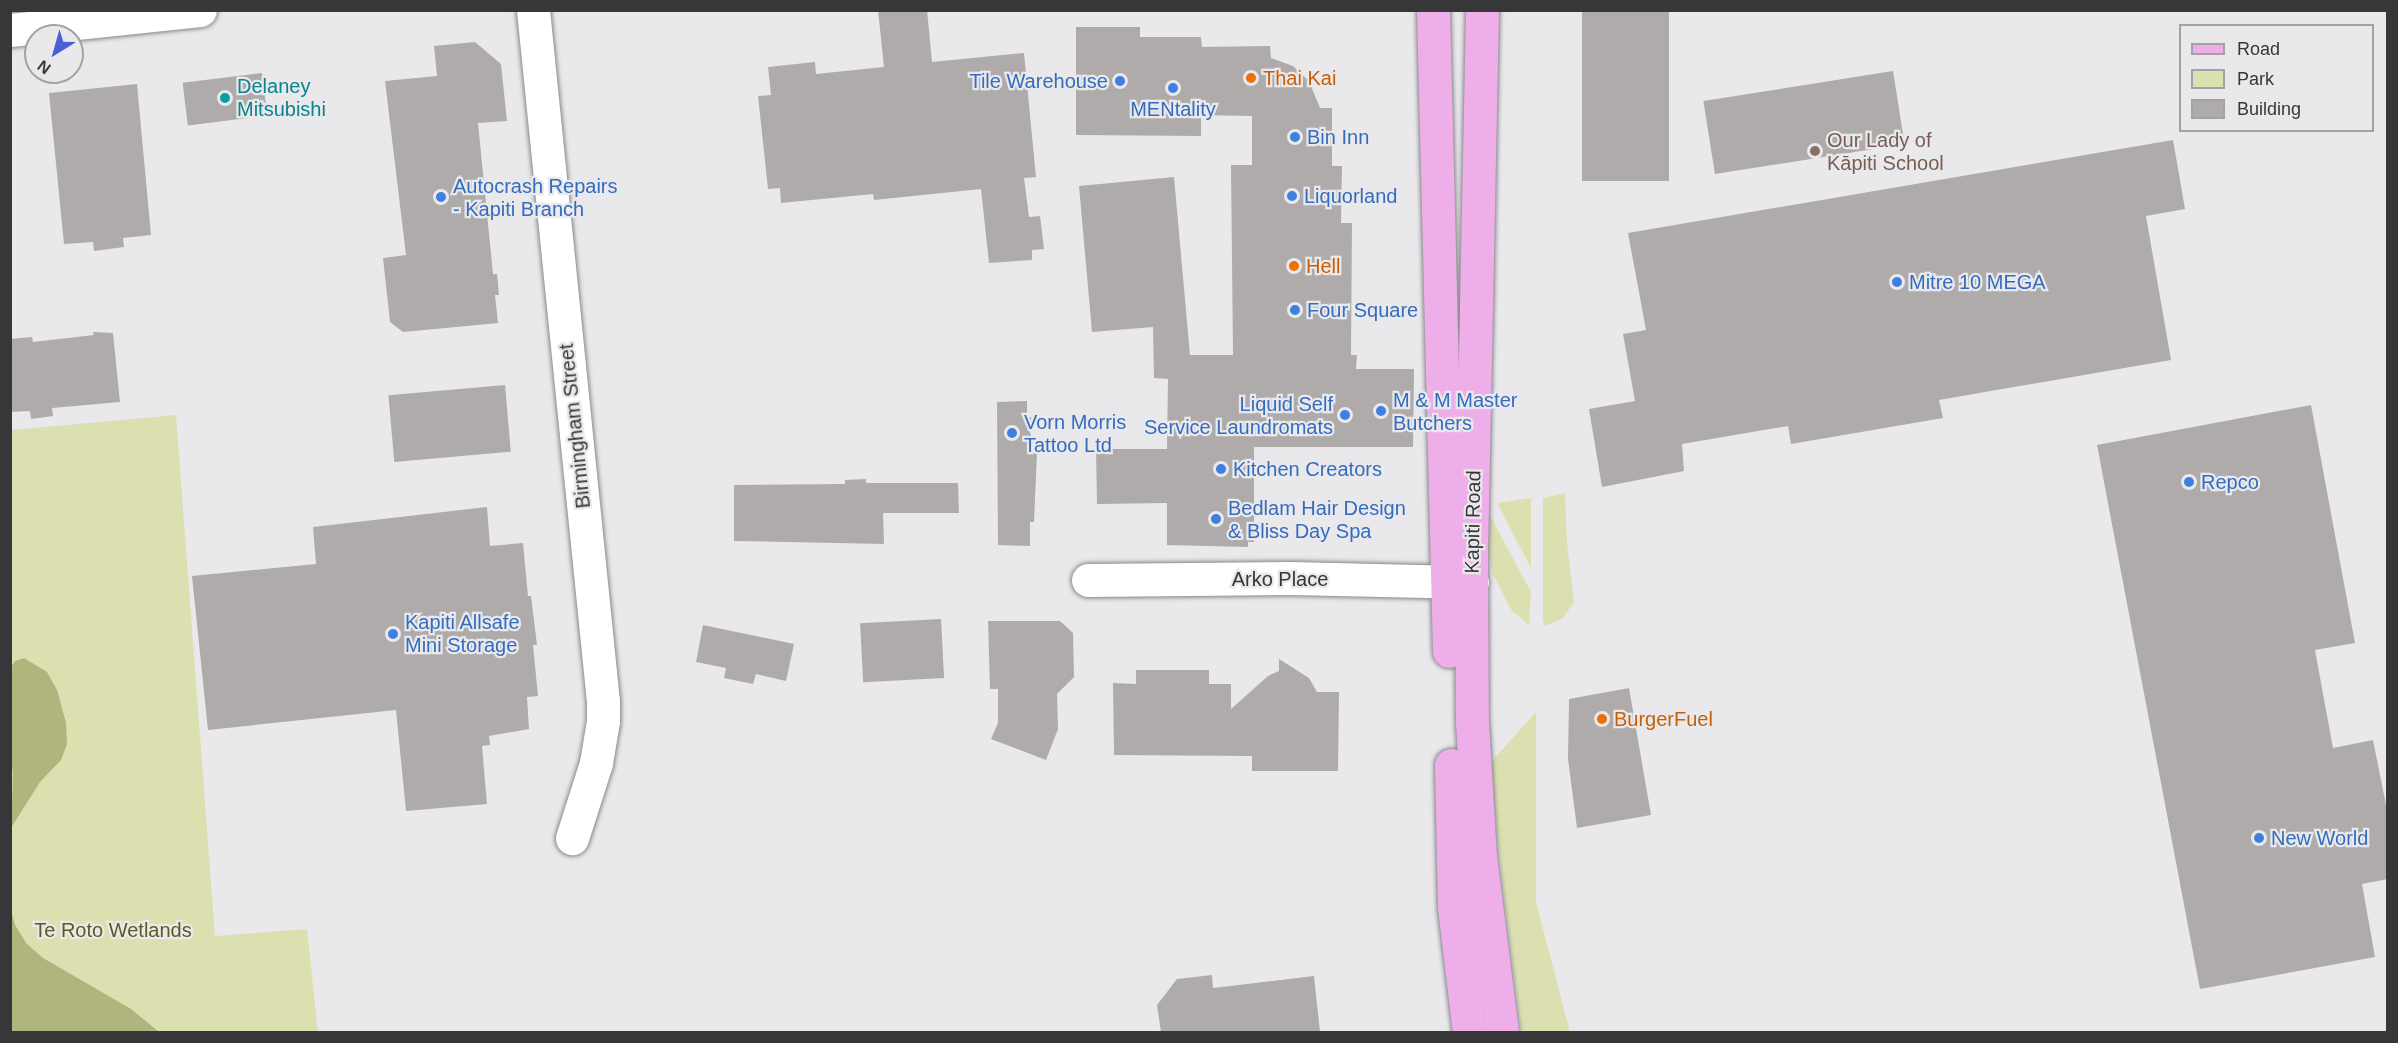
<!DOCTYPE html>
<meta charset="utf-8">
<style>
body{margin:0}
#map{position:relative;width:2398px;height:1043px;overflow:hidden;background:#e9e9ec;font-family:Helvetica,sans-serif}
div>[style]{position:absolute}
.green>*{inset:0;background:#dce0b0}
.forest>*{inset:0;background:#b0b47d}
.building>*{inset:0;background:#aeabaa;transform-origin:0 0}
.roads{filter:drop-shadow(0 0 2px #89898c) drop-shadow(0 0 2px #89898c)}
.minor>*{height:33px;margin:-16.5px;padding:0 16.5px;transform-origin:16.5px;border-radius:16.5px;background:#fff}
.major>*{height:33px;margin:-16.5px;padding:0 16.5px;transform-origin:16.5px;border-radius:16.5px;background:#edaee9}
.dots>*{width:16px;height:16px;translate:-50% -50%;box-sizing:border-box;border:3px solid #e9e9ec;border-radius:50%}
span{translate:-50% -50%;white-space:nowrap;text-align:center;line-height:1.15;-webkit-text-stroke:4.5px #e9e9ec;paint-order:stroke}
.food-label{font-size:20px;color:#c56008}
.left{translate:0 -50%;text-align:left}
.shop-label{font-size:20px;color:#366cbe}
.right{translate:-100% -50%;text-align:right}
.culture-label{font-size:20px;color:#0d838f}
.education-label{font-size:20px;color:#785e54}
.street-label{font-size:20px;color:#373739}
.park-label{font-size:20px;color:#595c1f}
.frame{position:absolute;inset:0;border:12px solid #373739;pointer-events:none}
.legend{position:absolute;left:2179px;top:24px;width:195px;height:108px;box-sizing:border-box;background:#e9e9ec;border:2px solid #a2a2a4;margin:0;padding:8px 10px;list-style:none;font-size:18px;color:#373739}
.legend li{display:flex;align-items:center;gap:12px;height:30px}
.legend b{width:30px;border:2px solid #a2a2a4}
.north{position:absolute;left:24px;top:24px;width:60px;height:60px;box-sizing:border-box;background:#e9e9ec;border:2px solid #a2a2a4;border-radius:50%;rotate:217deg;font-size:16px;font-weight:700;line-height:24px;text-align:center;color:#373739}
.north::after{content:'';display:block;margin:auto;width:21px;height:27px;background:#4b5ed3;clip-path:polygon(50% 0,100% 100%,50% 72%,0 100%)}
</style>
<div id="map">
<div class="green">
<div style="clip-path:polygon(176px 415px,215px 936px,307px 929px,318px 1032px,11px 1032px,11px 430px)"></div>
<div style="clip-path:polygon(1565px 493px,1567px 543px,1574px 602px,1562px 619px,1545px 626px,1543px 621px,1543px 498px)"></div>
<div style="clip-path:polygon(1531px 498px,1531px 568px,1497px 503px)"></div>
<div style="clip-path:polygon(1487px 510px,1531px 592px,1529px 625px,1512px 611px,1493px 575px,1486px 536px)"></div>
<div style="clip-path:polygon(1536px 712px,1536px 902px,1570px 1032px,1521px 1032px,1498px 845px,1491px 762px)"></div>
</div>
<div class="forest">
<div style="clip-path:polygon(24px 658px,47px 672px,57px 690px,66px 723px,67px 744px,61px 760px,40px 782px,11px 828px,13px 774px,10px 754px,11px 667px,15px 661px)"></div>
<div style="clip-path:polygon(11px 910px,15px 925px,27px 944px,43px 958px,131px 1009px,159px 1032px,11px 1032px)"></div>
</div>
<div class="building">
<div style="clip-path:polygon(878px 10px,927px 10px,932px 62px,1024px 53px,1036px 177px,1024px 178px,1029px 217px,1040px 216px,1044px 249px,1032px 250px,1032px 260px,989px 263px,981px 189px,874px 200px,873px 194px,781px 203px,780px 188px,768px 189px,758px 96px,771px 95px,768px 67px,815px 62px,816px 74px,884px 67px)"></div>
<div style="left:1582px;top:10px;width:87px;height:171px"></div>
<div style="clip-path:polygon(1076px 27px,1140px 27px,1140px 37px,1201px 37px,1202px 47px,1270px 46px,1271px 58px,1293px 66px,1309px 81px,1320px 108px,1332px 108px,1332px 166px,1342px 166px,1341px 223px,1352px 223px,1351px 355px,1357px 355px,1356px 369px,1414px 369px,1413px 447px,1254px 447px,1254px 542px,1248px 542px,1248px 547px,1167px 545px,1167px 503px,1097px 504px,1096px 449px,1167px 449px,1168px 379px,1154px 378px,1153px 327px,1092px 332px,1079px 186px,1174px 177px,1190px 355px,1233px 355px,1231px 165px,1252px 165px,1252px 116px,1201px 115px,1201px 136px,1076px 135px)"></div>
<div style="clip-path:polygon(475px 42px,501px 64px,507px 121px,478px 123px,493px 274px,497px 274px,499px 295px,495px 295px,498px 323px,403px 332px,390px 322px,383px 258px,406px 255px,385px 81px,437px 76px,434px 46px)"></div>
<div style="left:1893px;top:71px;width:74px;height:192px;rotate:81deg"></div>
<div style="left:262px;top:73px;width:43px;height:80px;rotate:83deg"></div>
<div style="clip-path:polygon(137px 84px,151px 235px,123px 238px,124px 247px,94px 251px,93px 242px,64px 244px,49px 93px)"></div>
<div style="clip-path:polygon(2173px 140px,2185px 209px,2146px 216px,2171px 360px,1939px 400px,1943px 418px,1791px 444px,1788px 426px,1682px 444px,1684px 471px,1602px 487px,1589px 409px,1635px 401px,1623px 334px,1646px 330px,1628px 233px)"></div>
<div style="clip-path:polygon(93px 332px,113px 333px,120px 402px,52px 408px,53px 416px,31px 419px,30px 411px,10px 412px,10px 339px,32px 337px,33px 342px,94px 335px)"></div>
<div style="left:505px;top:385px;width:67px;height:117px;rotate:85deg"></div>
<div style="clip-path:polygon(1027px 401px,1027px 417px,1031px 417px,1031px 453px,1037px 453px,1034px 522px,1030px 522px,1030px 546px,998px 545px,997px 402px)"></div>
<div style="clip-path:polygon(2311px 405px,2355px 643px,2315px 650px,2333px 748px,2373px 740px,2388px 815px,2388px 879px,2362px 884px,2375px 957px,2200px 989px,2097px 445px)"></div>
<div style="clip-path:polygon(866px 479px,866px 483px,958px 483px,959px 513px,883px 513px,884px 544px,734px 541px,734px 485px,845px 484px,845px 480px)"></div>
<div style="clip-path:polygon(487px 507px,490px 546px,523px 543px,528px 596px,531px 596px,537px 645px,533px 645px,538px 696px,527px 697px,529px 729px,489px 736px,490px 745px,482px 746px,487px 804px,406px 811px,396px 710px,208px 730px,192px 576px,316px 564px,313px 527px)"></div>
<div style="left:941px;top:619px;width:59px;height:81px;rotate:87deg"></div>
<div style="clip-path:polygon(988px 621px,1060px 621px,1073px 633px,1074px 677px,1057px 694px,1058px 729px,1046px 760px,991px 739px,998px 723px,998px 689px,990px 689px)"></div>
<div style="clip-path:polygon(703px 625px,794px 644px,786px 681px,756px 674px,753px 684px,724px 678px,726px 668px,696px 662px)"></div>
<div style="clip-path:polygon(1279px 659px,1309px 678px,1317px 692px,1339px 692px,1338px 771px,1252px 771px,1252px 756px,1114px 755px,1113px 683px,1136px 684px,1136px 670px,1209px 670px,1209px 684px,1231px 684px,1231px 709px,1268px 676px,1279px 671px)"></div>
<div style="clip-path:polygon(1629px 688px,1651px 815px,1577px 828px,1568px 759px,1569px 699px)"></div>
<div style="clip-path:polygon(1212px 975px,1213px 988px,1314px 976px,1320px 1032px,1161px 1032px,1157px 1005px,1177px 979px)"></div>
</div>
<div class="roads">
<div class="minor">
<div style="left:533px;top:10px;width:695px;rotate:84.22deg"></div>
<div style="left:603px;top:701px;width:20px;rotate:90deg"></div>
<div style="left:603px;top:721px;width:43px;rotate:99.5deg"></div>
<div style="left:596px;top:763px;width:79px;rotate:107.7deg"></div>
<div style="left:10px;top:30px;width:191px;rotate:-6deg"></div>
<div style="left:1088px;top:580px;width:202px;rotate:-0.6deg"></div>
<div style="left:1290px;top:578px;width:182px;rotate:1.3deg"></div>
</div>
<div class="major">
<div style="left:1433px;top:10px;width:641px;rotate:88.57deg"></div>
<div style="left:1482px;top:10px;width:543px;rotate:91.16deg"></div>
<div style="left:1471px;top:553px;width:169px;rotate:89.7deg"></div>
<div style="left:1472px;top:722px;width:134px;rotate:86.6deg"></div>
<div style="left:1480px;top:856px;width:177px;rotate:82.9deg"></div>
<div style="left:1451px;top:765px;width:142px;rotate:88.8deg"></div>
<div style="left:1454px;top:907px;width:126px;rotate:83.2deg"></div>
</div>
</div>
<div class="dots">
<div style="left:1251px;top:78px;background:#e8710a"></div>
<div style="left:1120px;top:81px;background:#3f7fe0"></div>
<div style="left:1173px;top:88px;background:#3f7fe0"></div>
<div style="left:225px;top:98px;background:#0f9aa8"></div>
<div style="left:1295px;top:137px;background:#3f7fe0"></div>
<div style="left:1815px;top:151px;background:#8d6e63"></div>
<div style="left:1292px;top:196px;background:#3f7fe0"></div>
<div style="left:441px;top:197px;background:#3f7fe0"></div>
<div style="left:1294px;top:266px;background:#e8710a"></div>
<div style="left:1897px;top:282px;background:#3f7fe0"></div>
<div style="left:1295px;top:310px;background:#3f7fe0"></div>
<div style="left:1381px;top:411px;background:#3f7fe0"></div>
<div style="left:1345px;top:415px;background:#3f7fe0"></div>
<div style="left:1012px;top:433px;background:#3f7fe0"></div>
<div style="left:1221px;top:469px;background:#3f7fe0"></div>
<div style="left:2189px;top:482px;background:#3f7fe0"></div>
<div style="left:1216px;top:519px;background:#3f7fe0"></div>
<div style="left:393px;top:634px;background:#3f7fe0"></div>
<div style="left:1602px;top:719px;background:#e8710a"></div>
<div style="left:2259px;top:838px;background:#3f7fe0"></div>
</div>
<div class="food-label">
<span class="left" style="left:1263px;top:78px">Thai Kai</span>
<span class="left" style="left:1306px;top:266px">Hell</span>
<span class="left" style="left:1614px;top:719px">BurgerFuel</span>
</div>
<div class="shop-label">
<span class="right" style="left:1108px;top:81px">Tile Warehouse</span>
<span style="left:1173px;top:109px">MENtality</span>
<span class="left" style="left:1307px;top:137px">Bin Inn</span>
<span class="left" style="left:453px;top:198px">Autocrash Repairs<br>- Kapiti Branch</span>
<span class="left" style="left:1304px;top:196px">Liquorland</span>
<span class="left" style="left:1909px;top:282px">Mitre 10 MEGA</span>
<span class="left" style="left:1307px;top:310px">Four Square</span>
<span class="left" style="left:1393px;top:412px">M &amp; M Master<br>Butchers</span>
<span class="right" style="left:1333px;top:416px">Liquid Self<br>Service Laundromats</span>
<span class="left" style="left:1024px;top:434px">Vorn Morris<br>Tattoo Ltd</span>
<span class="left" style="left:1233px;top:469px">Kitchen Creators</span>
<span class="left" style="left:2201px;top:482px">Repco</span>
<span class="left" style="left:1228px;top:520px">Bedlam Hair Design<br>&amp; Bliss Day Spa</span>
<span class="left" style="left:405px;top:634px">Kapiti Allsafe<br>Mini Storage</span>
<span class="left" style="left:2271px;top:838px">New World</span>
</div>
<div class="culture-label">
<span class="left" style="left:237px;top:98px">Delaney<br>Mitsubishi</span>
</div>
<div class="education-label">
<span class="left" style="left:1827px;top:152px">Our Lady of<br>Kāpiti School</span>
</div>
<div class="street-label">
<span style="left:575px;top:426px;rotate:-96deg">Birmingham Street</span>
<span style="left:1473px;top:522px;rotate:-89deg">Kapiti Road</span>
<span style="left:1280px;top:579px">Arko Place</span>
</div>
<div class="park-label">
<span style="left:113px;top:930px">Te Roto Wetlands</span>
</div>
<div class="frame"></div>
<ul class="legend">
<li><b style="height:8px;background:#edaee9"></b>Road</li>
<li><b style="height:16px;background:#dce0b0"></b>Park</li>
<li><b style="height:16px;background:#aeabaa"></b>Building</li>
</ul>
<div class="north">N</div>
</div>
